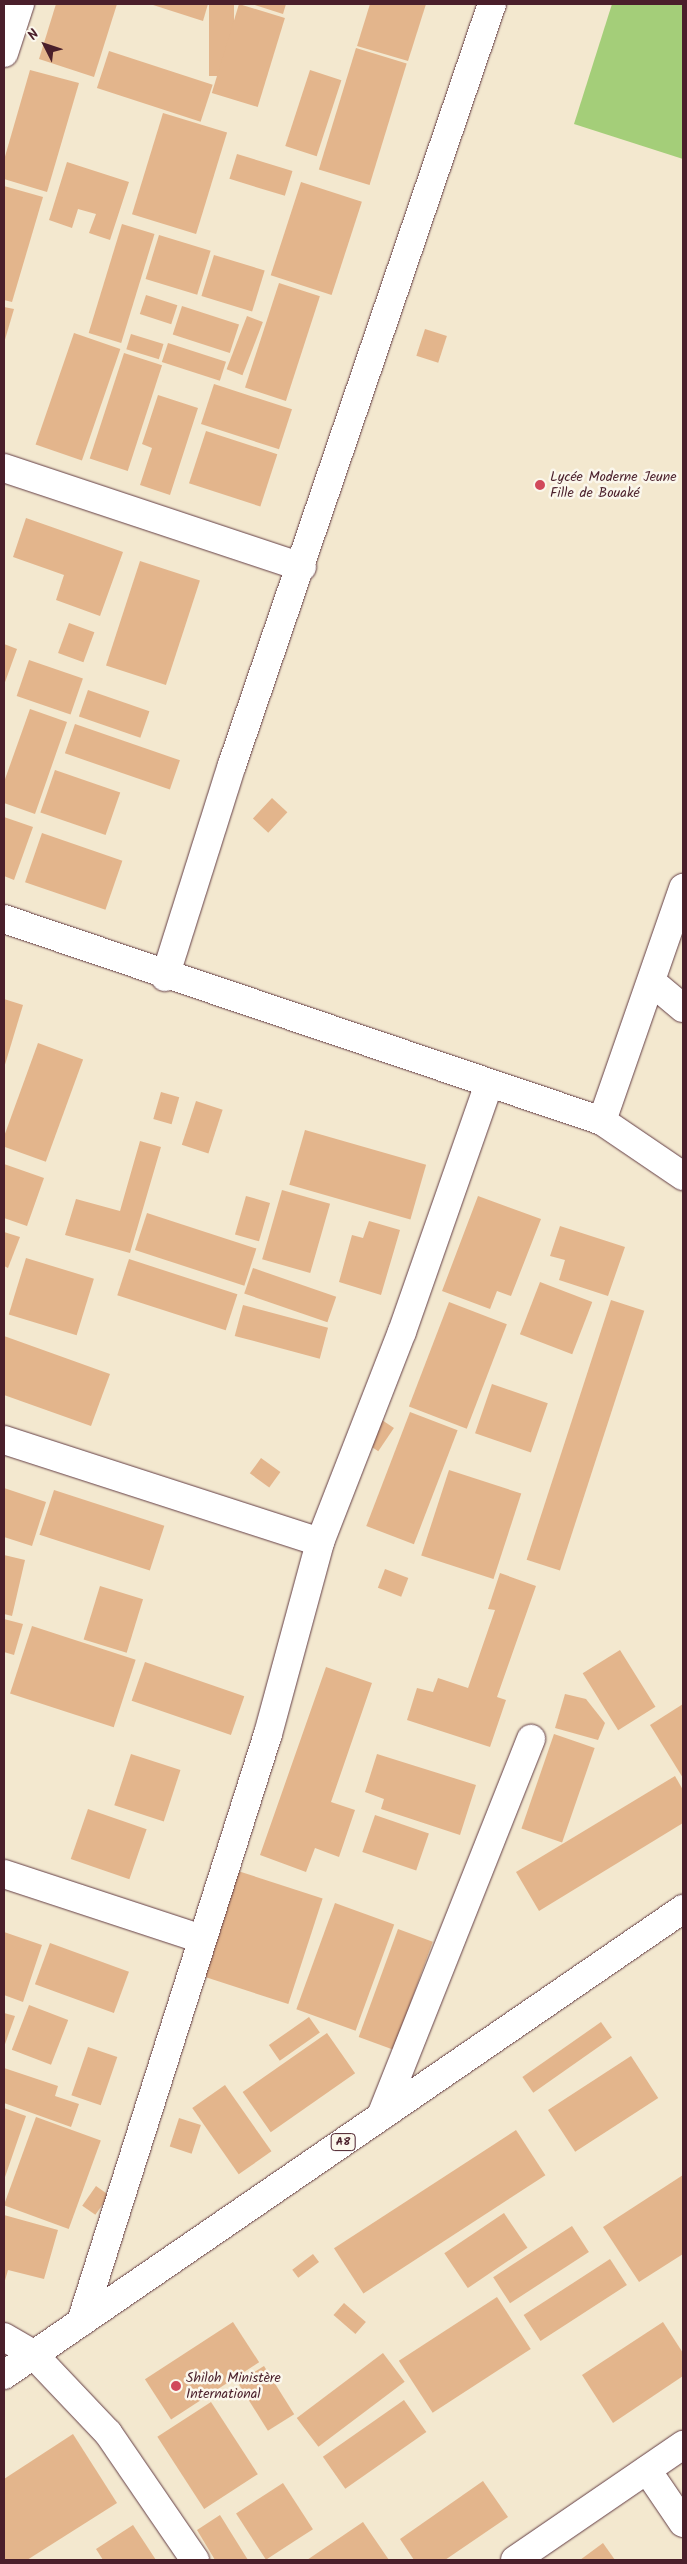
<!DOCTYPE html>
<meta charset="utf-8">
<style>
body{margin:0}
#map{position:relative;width:687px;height:2564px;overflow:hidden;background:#f3e8cf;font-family:Kalam,sans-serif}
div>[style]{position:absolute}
.green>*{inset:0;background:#a4ce79}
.building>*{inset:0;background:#e3b58c;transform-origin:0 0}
.roads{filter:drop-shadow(0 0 1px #633d44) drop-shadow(0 0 1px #633d44)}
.minor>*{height:28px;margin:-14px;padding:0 14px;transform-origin:14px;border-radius:14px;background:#fff}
.major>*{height:28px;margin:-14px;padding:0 14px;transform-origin:14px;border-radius:14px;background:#fff}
.dots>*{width:14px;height:14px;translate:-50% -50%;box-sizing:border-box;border:2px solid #fbf7ec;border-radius:50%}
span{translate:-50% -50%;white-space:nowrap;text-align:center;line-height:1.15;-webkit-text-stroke:5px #fbf7ec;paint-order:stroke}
.shield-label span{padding:1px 4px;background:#fbf7ec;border:1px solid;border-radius:4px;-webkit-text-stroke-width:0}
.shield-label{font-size:12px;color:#4a1f2b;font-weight:700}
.poi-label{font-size:14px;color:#4a1f2b}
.left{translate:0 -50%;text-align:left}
.frame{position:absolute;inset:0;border:5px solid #4a1f2b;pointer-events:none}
.north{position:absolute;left:20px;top:20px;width:50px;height:50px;-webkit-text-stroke:4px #fbf7ec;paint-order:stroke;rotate:311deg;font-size:14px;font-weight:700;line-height:20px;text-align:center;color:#4a1f2b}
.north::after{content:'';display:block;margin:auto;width:18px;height:22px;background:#4a1f2b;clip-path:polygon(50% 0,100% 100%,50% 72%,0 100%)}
</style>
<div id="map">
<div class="green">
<div style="clip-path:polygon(612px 4px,683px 4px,683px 159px,574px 124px)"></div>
</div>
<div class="building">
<div style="clip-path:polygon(56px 4px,117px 4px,94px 77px,39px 59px)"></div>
<div style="clip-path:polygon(150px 4px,208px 4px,203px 21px)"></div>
<div style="left:209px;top:4px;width:25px;height:72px"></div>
<div style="left:239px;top:4px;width:48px;height:93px;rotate:17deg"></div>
<div style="clip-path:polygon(252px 4px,286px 4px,283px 14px)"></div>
<div style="clip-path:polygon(370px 4px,426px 4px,408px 61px,357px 46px)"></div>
<div style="left:356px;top:48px;width:53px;height:127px;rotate:17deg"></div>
<div style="left:109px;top:51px;width:109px;height:39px;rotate:18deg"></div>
<div style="clip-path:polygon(30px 70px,79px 83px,47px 192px,4px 179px,4px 160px)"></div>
<div style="left:310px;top:70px;width:33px;height:80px;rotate:18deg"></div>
<div style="left:163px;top:113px;width:67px;height:106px;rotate:17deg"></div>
<div style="left:237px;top:154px;width:58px;height:26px;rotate:17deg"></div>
<div style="clip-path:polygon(67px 162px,129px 182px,110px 240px,89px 233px,96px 214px,78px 209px,72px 228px,49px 220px)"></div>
<div style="left:301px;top:182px;width:64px;height:98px;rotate:18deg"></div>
<div style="clip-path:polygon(4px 186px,43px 197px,12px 302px,4px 300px)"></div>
<div style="left:122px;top:224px;width:34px;height:114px;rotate:17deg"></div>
<div style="left:159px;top:235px;width:54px;height:46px;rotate:17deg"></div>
<div style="left:214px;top:255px;width:53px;height:43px;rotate:17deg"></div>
<div style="left:279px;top:283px;width:43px;height:110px;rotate:18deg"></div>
<div style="left:146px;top:295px;width:33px;height:20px;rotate:18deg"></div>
<div style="left:182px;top:306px;width:60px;height:30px;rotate:18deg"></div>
<div style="clip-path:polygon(4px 307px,14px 309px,4px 343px)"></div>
<div style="left:247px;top:316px;width:17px;height:57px;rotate:21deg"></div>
<div style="left:425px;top:329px;width:23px;height:28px;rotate:18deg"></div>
<div style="left:74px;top:333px;width:49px;height:118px;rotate:19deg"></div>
<div style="left:131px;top:334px;width:34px;height:16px;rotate:17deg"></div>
<div style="left:168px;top:343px;width:61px;height:20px;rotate:18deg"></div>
<div style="left:124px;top:353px;width:40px;height:111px;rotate:18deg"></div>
<div style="left:214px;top:384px;width:82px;height:42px;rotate:18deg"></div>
<div style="clip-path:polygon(158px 395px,198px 408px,170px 495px,140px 485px,152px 448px,142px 444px)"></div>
<div style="left:206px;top:431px;width:75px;height:55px;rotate:18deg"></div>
<div style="clip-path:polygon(26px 518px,123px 552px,100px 616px,56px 600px,64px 575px,13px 557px)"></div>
<div style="left:140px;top:561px;width:63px;height:110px;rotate:18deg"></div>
<div style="left:69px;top:623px;width:27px;height:32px;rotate:20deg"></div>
<div style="clip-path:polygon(4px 644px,17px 649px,4px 685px)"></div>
<div style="left:29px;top:660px;width:57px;height:38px;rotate:19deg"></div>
<div style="left:88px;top:690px;width:65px;height:28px;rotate:19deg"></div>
<div style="clip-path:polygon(30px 709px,67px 722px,35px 814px,4px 803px,4px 782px)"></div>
<div style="left:75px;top:724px;width:111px;height:31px;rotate:19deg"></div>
<div style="left:55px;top:770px;width:69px;height:45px;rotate:19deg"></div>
<div style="left:272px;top:798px;width:21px;height:28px;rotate:43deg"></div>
<div style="clip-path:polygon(4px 817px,33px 827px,14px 880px,4px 876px)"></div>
<div style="left:42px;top:833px;width:85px;height:52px;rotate:19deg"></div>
<div style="clip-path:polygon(4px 999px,23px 1005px,4px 1068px)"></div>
<div style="left:38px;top:1043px;width:48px;height:109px;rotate:20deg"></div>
<div style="left:161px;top:1092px;width:19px;height:28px;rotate:16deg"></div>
<div style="left:196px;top:1101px;width:28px;height:46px;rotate:18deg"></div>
<div style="left:305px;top:1130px;width:126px;height:57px;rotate:16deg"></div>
<div style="clip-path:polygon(140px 1141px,161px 1147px,130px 1253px,65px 1235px,76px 1199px,120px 1211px)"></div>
<div style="clip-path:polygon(4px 1164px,44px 1178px,27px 1226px,4px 1218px)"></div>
<div style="left:282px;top:1190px;width:50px;height:72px;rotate:16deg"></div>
<div style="left:246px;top:1196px;width:25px;height:40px;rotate:16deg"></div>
<div style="clip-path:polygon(478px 1196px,541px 1219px,511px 1296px,497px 1291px,490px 1309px,442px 1291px)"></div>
<div style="left:147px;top:1213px;width:115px;height:39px;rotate:18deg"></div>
<div style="clip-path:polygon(369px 1221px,400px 1230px,381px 1295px,339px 1282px,352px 1235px,363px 1238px)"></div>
<div style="clip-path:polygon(560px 1226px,625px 1247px,608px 1296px,559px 1280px,565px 1260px,550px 1256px)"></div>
<div style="clip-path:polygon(4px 1232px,20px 1237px,8px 1268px,4px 1266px)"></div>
<div style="left:26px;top:1258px;width:71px;height:59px;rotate:17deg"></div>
<div style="left:129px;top:1259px;width:114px;height:38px;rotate:18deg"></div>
<div style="left:253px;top:1268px;width:88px;height:27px;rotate:19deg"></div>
<div style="left:540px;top:1282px;width:56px;height:56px;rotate:21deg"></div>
<div style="left:611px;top:1300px;width:35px;height:273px;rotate:18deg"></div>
<div style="left:449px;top:1302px;width:62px;height:112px;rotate:21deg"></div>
<div style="left:243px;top:1305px;width:88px;height:32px;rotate:15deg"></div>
<div style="clip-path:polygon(4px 1336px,110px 1374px,91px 1426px,4px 1395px)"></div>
<div style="left:492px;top:1384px;width:59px;height:52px;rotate:19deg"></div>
<div style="left:410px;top:1412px;width:51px;height:122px;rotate:21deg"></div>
<div style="left:379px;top:1418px;width:18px;height:28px;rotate:34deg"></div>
<div style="left:261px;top:1458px;width:24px;height:19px;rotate:36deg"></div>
<div style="left:449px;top:1470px;width:76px;height:90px;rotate:18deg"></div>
<div style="clip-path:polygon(4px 1488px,46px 1502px,32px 1546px,4px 1537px)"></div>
<div style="left:54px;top:1490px;width:116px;height:47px;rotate:18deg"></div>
<div style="clip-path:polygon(4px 1555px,25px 1560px,12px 1616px,4px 1614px)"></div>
<div style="left:385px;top:1569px;width:25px;height:20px;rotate:21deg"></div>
<div style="clip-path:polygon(500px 1573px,536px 1586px,497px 1697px,506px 1700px,490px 1747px,407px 1720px,417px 1688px,433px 1692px,438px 1678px,468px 1688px,495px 1610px,488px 1609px)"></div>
<div style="left:100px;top:1586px;width:45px;height:56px;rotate:17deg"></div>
<div style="clip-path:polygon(4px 1619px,23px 1624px,14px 1655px,4px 1652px)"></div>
<div style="left:32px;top:1626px;width:109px;height:71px;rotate:18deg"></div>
<div style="left:620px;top:1650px;width:67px;height:44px;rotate:58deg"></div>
<div style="left:145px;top:1662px;width:105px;height:41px;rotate:19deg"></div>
<div style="clip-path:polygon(326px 1667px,372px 1683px,331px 1802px,355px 1810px,339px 1857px,315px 1848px,306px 1872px,260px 1855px)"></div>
<div style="clip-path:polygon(565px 1694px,586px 1699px,605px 1723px,598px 1740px,555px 1728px)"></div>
<div style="clip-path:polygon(683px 1704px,683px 1778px,650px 1725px)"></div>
<div style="left:554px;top:1734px;width:43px;height:100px;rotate:19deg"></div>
<div style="left:131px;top:1754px;width:52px;height:54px;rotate:18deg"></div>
<div style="clip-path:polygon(377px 1754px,476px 1785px,460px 1835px,381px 1809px,384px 1799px,365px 1792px)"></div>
<div style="clip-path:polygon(675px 1776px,683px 1790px,683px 1823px,539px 1911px,516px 1872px)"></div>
<div style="left:88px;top:1809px;width:62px;height:53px;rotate:19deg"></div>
<div style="left:375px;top:1815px;width:57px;height:39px;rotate:19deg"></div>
<div style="left:238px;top:1871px;width:89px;height:111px;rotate:18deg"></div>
<div style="left:335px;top:1903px;width:63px;height:113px;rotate:20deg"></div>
<div style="left:398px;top:1929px;width:37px;height:115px;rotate:20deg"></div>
<div style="clip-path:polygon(4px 1932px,42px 1945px,23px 2002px,4px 1995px)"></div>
<div style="left:50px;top:1943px;width:84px;height:44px;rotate:20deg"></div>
<div style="left:29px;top:2005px;width:42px;height:48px;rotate:21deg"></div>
<div style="clip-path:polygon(4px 2013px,15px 2016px,4px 2047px)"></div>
<div style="left:309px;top:2017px;width:19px;height:49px;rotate:55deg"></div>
<div style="left:601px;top:2022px;width:19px;height:96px;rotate:55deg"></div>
<div style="left:327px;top:2033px;width:49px;height:103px;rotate:55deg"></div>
<div style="left:88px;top:2047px;width:31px;height:51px;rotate:19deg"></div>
<div style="left:631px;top:2056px;width:50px;height:99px;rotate:57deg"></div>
<div style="clip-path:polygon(4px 2068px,58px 2086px,55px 2096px,79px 2104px,71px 2127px,4px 2103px)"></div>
<div style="left:225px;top:2085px;width:81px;height:40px;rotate:55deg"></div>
<div style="clip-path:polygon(4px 2108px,26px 2116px,4px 2180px)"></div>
<div style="left:36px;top:2117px;width:69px;height:94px;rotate:20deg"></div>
<div style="left:179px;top:2118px;width:23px;height:30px;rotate:18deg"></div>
<div style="left:516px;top:2130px;width:54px;height:217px;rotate:57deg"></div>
<div style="clip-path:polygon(683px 2175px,683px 2254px,639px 2282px,603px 2227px)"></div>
<div style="left:96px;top:2186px;width:16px;height:24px;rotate:35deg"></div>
<div style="left:504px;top:2213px;width:42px;height:72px;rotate:56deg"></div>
<div style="clip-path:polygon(4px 2215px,58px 2230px,44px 2279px,8px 2270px,4px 2284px)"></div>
<div style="left:572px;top:2226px;width:31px;height:94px;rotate:57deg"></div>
<div style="left:313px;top:2254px;width:10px;height:26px;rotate:53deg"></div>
<div style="left:610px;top:2259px;width:31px;height:103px;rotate:57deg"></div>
<div style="left:497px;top:2297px;width:62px;height:117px;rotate:57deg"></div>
<div style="left:344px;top:2303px;width:29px;height:16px;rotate:41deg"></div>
<div style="left:233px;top:2322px;width:48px;height:105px;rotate:57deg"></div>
<div style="clip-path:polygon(663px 2322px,683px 2353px,683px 2376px,613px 2423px,582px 2375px)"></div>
<div style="left:383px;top:2353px;width:36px;height:108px;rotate:53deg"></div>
<div style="left:264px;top:2366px;width:57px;height:31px;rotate:58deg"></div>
<div style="left:404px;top:2400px;width:39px;height:99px;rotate:55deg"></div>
<div style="left:211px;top:2402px;width:86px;height:64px;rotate:57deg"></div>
<div style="clip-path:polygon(73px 2434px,117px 2503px,27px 2560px,4px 2560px,4px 2479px)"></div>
<div style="clip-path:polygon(483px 2481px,508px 2517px,445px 2560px,414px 2560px,400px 2539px)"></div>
<div style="left:283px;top:2483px;width:55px;height:56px;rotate:57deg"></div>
<div style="clip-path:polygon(220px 2515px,248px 2560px,215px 2560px,197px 2530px)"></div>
<div style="clip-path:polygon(363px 2522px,389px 2560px,307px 2560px)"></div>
<div style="clip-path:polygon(133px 2525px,156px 2560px,103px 2560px,96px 2549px)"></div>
<div style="clip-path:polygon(603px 2543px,615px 2560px,580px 2560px)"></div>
</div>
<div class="roads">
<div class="minor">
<div style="left:4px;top:53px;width:52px;rotate:-71.9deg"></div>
<div style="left:4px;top:468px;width:314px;rotate:18.4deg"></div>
<div style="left:4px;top:919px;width:631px;rotate:18.66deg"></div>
<div style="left:602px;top:1121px;width:98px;rotate:34.2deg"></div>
<div style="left:165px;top:977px;width:222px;rotate:-72.5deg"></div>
<div style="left:232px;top:765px;width:804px;rotate:-71.14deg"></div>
<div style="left:653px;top:983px;width:39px;rotate:40deg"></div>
<div style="left:602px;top:1121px;width:247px;rotate:-70.8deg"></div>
<div style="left:4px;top:1440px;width:332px;rotate:17.9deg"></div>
<div style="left:4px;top:1874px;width:205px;rotate:18.2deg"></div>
<div style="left:381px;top:2116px;width:406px;rotate:-68.3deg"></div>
<div style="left:81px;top:2322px;width:617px;rotate:-72.36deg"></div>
<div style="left:268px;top:1734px;width:199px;rotate:-74.8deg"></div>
<div style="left:320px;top:1542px;width:225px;rotate:-68.7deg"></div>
<div style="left:402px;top:1332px;width:263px;rotate:-70.7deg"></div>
<div style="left:4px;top:2337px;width:34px;rotate:30deg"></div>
<div style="left:33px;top:2354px;width:109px;rotate:46.5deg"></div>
<div style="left:108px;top:2433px;width:154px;rotate:55.6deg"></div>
<div style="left:647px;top:2470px;width:64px;rotate:55.8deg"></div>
<div style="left:515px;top:2560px;width:204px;rotate:-34.4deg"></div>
</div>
<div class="major">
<div style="left:4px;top:2375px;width:824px;rotate:-34.46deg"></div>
</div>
</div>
<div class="dots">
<div style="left:540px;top:485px;background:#d1495b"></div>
<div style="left:176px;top:2386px;background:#d1495b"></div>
</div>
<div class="shield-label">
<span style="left:343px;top:2142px">A8</span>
</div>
<div class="poi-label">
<span class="left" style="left:550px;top:485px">Lycée Moderne Jeune<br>Fille de Bouaké</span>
<span class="left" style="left:186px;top:2386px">Shiloh Ministère<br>International</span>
</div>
<div class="frame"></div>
<div class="north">N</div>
</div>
